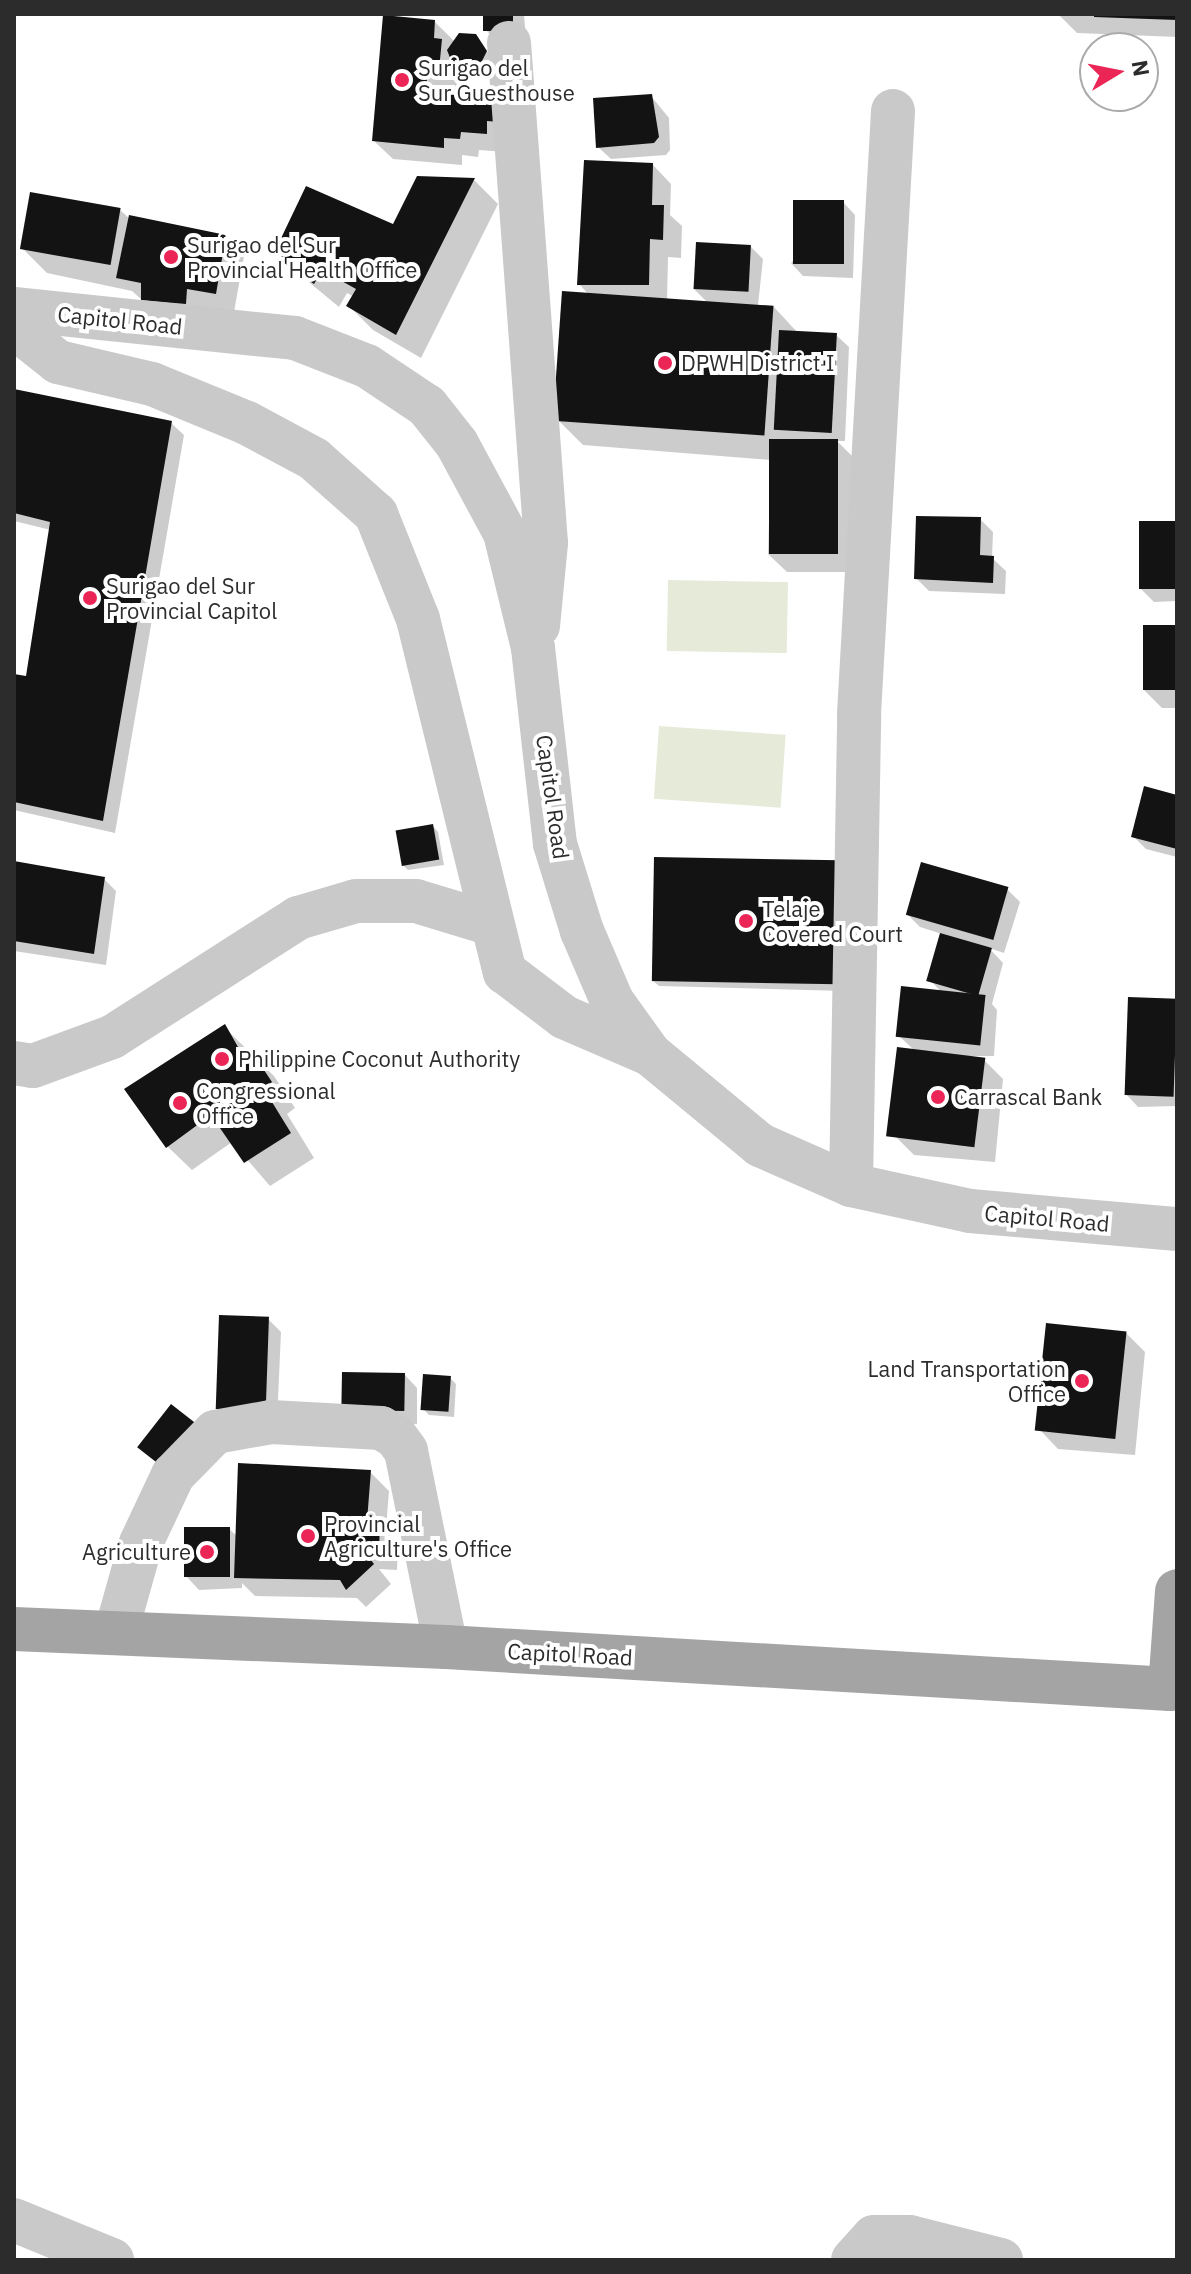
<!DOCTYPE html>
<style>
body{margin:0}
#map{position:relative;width:1191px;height:2274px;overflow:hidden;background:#fff;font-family:"IBM Plex Sans",sans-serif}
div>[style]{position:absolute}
.green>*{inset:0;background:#e6ebd9;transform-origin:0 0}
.shadow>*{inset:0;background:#0003}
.building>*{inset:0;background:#131313;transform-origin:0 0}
.minor>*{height:44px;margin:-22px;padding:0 22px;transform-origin:22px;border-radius:22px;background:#c9c9c9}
.major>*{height:44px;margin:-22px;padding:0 22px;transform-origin:22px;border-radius:22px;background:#a4a4a4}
.dots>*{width:22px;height:22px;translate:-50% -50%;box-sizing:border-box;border:4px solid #fff;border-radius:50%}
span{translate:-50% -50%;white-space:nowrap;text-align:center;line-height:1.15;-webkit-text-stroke:8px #fff;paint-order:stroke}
.poi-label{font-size:22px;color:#2c2c2c}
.left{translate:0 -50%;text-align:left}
.right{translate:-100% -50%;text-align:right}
.street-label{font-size:22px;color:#2c2c2c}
.frame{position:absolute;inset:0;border:16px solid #2c2c2c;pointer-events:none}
.north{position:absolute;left:1079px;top:32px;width:80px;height:80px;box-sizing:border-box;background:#fff;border:2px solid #ababab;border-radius:50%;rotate:80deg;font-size:22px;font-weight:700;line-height:32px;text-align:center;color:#2c2c2c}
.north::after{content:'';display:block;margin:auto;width:28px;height:36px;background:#eb2657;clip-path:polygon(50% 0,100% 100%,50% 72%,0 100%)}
</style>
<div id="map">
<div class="green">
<div style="left:668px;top:580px;width:120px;height:71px;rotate:1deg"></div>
<div style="left:659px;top:726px;width:127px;height:73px;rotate:4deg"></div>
</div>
<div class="shadow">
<div style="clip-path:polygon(485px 14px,524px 14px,526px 41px,498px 43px,486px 30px)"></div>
<div style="clip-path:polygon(1058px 14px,1177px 14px,1177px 37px,1077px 33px)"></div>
<div style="clip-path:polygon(434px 21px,455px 42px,476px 36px,492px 59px,483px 76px,459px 69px,457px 88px,446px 87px,446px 94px,501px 99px,505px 152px,479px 150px,478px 157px,462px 155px,462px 165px,393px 159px,374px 141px)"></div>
<div style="clip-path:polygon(651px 96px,669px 118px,670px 150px,666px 155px,611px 159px,598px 147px)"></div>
<div style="clip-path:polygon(653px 165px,671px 184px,670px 215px,682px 226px,681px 258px,668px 257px,667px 300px,707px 302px,693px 288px,751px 247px,763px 259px,758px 305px,773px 306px,798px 333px,836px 335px,849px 347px,845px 441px,837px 441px,856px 460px,852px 572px,787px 572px,768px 554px,771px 460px,583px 445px,559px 421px,589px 295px,579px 284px)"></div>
<div style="clip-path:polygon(418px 178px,474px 180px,498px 204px,421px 358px,373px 330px,349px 306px,354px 297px,347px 293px,339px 307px,275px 254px,394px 226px)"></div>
<div style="clip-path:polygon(843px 202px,855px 215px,853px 278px,803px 276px,791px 263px)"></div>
<div style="clip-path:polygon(120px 210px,130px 219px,225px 237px,244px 256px,234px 312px,162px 318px,132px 291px,47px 273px,22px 248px)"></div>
<div style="clip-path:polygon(14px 391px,171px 423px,184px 435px,115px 833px,14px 810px,14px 676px,27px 679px,51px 530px,14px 521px)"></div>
<div style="clip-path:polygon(980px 519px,993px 532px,992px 558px,1006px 571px,1005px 594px,929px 591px,916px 578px)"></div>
<div style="clip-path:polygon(1177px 523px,1177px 601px,1154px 602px,1141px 589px)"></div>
<div style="clip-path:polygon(1177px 627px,1177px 708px,1162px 708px,1143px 689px)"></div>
<div style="clip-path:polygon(1177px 797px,1177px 857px,1146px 849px,1133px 836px)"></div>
<div style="clip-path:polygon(433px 826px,438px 832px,444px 865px,408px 870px,402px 864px)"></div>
<div style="clip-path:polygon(14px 863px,104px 879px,116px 891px,106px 965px,14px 951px)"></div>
<div style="clip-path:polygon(840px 863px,843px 991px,659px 986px,653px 981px)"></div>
<div style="clip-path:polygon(1007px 889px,1020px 902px,1004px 953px,989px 948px,1003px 963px,992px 1004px,997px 1010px,994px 1056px,956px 1056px,984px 1060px,1003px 1079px,995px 1162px,914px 1155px,895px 1136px,915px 1051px,899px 1036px,942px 993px,932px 982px,942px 934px,920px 927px,907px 914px)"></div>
<div style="clip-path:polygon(1177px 1001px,1177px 1106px,1138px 1107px,1126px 1094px)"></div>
<div style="clip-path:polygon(224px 1027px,274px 1076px,295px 1108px,287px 1114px,314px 1158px,270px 1186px,232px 1142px,192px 1170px,167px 1146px)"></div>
<div style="clip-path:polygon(268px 1319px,281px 1332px,277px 1421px,230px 1421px,218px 1409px)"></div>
<div style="clip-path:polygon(1126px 1333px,1145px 1352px,1135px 1455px,1058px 1449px,1040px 1430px)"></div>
<div style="clip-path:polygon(405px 1375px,417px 1388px,417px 1424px,357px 1421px)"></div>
<div style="clip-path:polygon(450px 1378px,456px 1384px,454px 1417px,429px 1415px,423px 1409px)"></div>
<div style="clip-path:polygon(370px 1472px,389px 1491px,386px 1529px,398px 1542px,397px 1570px,379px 1569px,391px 1584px,366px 1607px,357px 1598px,255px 1596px,242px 1583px,242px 1588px,199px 1590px,187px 1577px,229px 1529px,238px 1537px)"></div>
</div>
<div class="building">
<div style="left:483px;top:14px;width:30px;height:17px"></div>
<div style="clip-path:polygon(1094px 14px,1177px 14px,1177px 20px,1094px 17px)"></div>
<div style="clip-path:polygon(383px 15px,435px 20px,434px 38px,442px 39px,439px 70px,428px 69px,426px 90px,502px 97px,499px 122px,487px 121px,487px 134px,461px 132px,460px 139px,444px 138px,444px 148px,372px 141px)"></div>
<div style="clip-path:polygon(459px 33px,476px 34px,487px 51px,477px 71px,454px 68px,447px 50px)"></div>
<div style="clip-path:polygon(652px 94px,659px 137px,654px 143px,596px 148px,593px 98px)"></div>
<div style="clip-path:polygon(584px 160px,653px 163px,652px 205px,664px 205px,663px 240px,650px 239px,649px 285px,577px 285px)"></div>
<div style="clip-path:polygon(417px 176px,475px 178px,396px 335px,346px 306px,356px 289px,322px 270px,314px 284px,273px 255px,306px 186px,393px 224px)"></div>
<div style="left:30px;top:192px;width:92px;height:58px;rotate:10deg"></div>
<div style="left:793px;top:200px;width:51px;height:64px"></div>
<div style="clip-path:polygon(129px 215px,226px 235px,216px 294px,187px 289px,186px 304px,141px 300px,141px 283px,116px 278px)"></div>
<div style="left:696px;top:242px;width:55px;height:47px;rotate:3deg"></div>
<div style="left:562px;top:291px;width:212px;height:130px;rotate:4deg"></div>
<div style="left:779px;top:330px;width:58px;height:100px;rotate:3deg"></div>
<div style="clip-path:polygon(14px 389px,172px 421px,103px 821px,14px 802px,14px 674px,26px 676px,50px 522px,14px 513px)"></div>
<div style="left:769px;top:439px;width:69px;height:115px"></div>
<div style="clip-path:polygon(916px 516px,981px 517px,980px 555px,994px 556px,993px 583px,914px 579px)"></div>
<div style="left:1177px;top:521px;width:68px;height:38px;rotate:90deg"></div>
<div style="left:1143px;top:625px;width:34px;height:65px"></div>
<div style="clip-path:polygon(1144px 786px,1177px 795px,1177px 849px,1131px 837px)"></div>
<div style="left:433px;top:824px;width:36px;height:38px;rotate:80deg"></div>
<div style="left:654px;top:857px;width:186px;height:124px;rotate:1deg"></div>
<div style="clip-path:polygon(14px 861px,105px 877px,94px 954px,14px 941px)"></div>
<div style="left:921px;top:862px;width:91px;height:55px;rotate:16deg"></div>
<div style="left:940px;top:933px;width:54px;height:50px;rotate:16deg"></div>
<div style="left:901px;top:986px;width:85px;height:51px;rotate:6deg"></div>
<div style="left:1128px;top:997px;width:49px;height:98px;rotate:2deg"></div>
<div style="clip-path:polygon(225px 1024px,242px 1054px,250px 1049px,272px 1082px,264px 1089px,291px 1133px,244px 1163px,211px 1115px,166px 1148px,124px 1089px)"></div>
<div style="left:897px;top:1047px;width:89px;height:90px;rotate:7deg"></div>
<div style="left:219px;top:1315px;width:50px;height:94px;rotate:2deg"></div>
<div style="left:1046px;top:1323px;width:81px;height:108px;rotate:6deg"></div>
<div style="left:342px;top:1372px;width:63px;height:38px;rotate:1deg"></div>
<div style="left:423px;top:1374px;width:28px;height:36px;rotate:4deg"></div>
<div style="left:171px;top:1404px;width:39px;height:55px;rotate:38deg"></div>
<div style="clip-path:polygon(238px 1463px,371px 1470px,367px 1521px,380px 1521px,379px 1552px,364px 1551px,374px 1564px,346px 1590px,340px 1580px,234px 1578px)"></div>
<div style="left:230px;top:1527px;width:50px;height:46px;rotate:90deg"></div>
</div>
<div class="minor">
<div style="left:509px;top:43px;width:501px;rotate:85.77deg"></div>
<div style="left:546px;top:543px;width:83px;rotate:95.5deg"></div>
<div style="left:14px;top:309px;width:282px;rotate:5.9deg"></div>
<div style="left:295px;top:338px;width:77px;rotate:21.3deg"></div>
<div style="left:367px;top:366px;width:72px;rotate:33.7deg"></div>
<div style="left:427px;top:406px;width:48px;rotate:51.7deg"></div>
<div style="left:457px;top:444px;width:101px;rotate:61.7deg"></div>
<div style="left:505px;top:533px;width:118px;rotate:76.3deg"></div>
<div style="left:533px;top:648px;width:197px;rotate:83.6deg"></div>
<div style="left:555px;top:844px;width:91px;rotate:72.8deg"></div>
<div style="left:582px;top:931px;width:76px;rotate:66.8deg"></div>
<div style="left:612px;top:1001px;width:65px;rotate:54.4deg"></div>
<div style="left:650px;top:1054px;width:143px;rotate:39.6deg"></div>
<div style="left:760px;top:1145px;width:99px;rotate:23.7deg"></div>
<div style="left:851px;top:1185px;width:122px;rotate:12.3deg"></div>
<div style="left:970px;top:1211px;width:208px;rotate:5deg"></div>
<div style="left:14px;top:327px;width:56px;rotate:38.5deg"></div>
<div style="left:58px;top:362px;width:97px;rotate:13.2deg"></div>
<div style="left:152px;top:384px;width:103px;rotate:22.3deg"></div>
<div style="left:247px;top:423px;width:76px;rotate:28.2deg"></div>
<div style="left:314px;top:459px;width:83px;rotate:41.6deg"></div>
<div style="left:376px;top:514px;width:113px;rotate:68.2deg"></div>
<div style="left:418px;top:619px;width:364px;rotate:76.2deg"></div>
<div style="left:505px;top:972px;width:74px;rotate:37.3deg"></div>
<div style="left:564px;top:1017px;width:94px;rotate:23.3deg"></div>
<div style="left:14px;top:1063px;width:19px;rotate:9deg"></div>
<div style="left:33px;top:1066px;width:84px;rotate:-20.2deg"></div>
<div style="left:112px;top:1037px;width:221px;rotate:-32.6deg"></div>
<div style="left:298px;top:918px;width:60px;rotate:-16.3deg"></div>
<div style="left:356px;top:901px;width:60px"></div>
<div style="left:416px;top:901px;width:79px;rotate:16.8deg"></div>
<div style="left:851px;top:1185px;width:471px;rotate:-89deg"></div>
<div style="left:859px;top:714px;width:604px;rotate:-86.77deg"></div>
<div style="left:116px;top:1632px;width:92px;rotate:-74.3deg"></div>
<div style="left:141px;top:1543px;width:75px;rotate:-64.8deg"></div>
<div style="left:173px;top:1475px;width:60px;rotate:-45.7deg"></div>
<div style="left:215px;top:1432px;width:57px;rotate:-10.1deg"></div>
<div style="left:271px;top:1422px;width:110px;rotate:3.1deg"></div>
<div style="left:381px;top:1428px;width:17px;rotate:31deg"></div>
<div style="left:396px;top:1437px;width:17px;rotate:54deg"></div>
<div style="left:406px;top:1451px;width:200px;rotate:78.5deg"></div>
<div style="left:14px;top:2220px;width:106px;rotate:22.2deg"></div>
<div style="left:853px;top:2260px;width:31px;rotate:-48deg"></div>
<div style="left:874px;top:2237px;width:36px"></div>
<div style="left:910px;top:2237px;width:94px;rotate:14.2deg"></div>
</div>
<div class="major">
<div style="left:14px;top:1629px;width:432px;rotate:2.4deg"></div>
<div style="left:446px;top:1647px;width:725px;rotate:3.32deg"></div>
<div style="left:1170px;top:1689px;width:98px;rotate:-85.9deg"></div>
</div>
<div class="dots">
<div style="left:402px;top:80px;background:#eb2657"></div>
<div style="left:171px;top:257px;background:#eb2657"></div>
<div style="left:665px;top:363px;background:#eb2657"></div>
<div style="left:90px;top:598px;background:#eb2657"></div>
<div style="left:746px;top:921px;background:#eb2657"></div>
<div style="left:222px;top:1059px;background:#eb2657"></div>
<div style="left:938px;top:1097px;background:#eb2657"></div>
<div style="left:180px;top:1103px;background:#eb2657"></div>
<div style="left:1082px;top:1381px;background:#eb2657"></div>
<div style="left:308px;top:1536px;background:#eb2657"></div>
<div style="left:207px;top:1552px;background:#eb2657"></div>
</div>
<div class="poi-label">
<span class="left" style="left:418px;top:80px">Surigao del<br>Sur Guesthouse</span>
<span class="left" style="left:187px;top:257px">Surigao del Sur<br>Provincial Health Office</span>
<span class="left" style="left:681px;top:363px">DPWH District I</span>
<span class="left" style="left:106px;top:598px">Surigao del Sur<br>Provincial Capitol</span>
<span class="left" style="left:762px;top:921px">Telaje<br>Covered Court</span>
<span class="left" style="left:238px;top:1059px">Philippine Coconut Authority</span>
<span class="left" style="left:196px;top:1103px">Congressional<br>Office</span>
<span class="left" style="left:954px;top:1097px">Carrascal Bank</span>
<span class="right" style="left:1066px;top:1381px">Land Transportation<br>Office</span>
<span class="left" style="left:324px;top:1536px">Provincial<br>Agriculture's Office</span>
<span class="right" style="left:191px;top:1552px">Agriculture</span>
</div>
<div class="street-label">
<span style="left:120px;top:320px;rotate:6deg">Capitol Road</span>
<span style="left:553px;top:797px;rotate:82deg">Capitol Road</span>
<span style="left:1047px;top:1218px;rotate:5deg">Capitol Road</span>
<span style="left:570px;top:1654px;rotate:3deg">Capitol Road</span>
</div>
<div class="frame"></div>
<div class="north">N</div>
</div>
